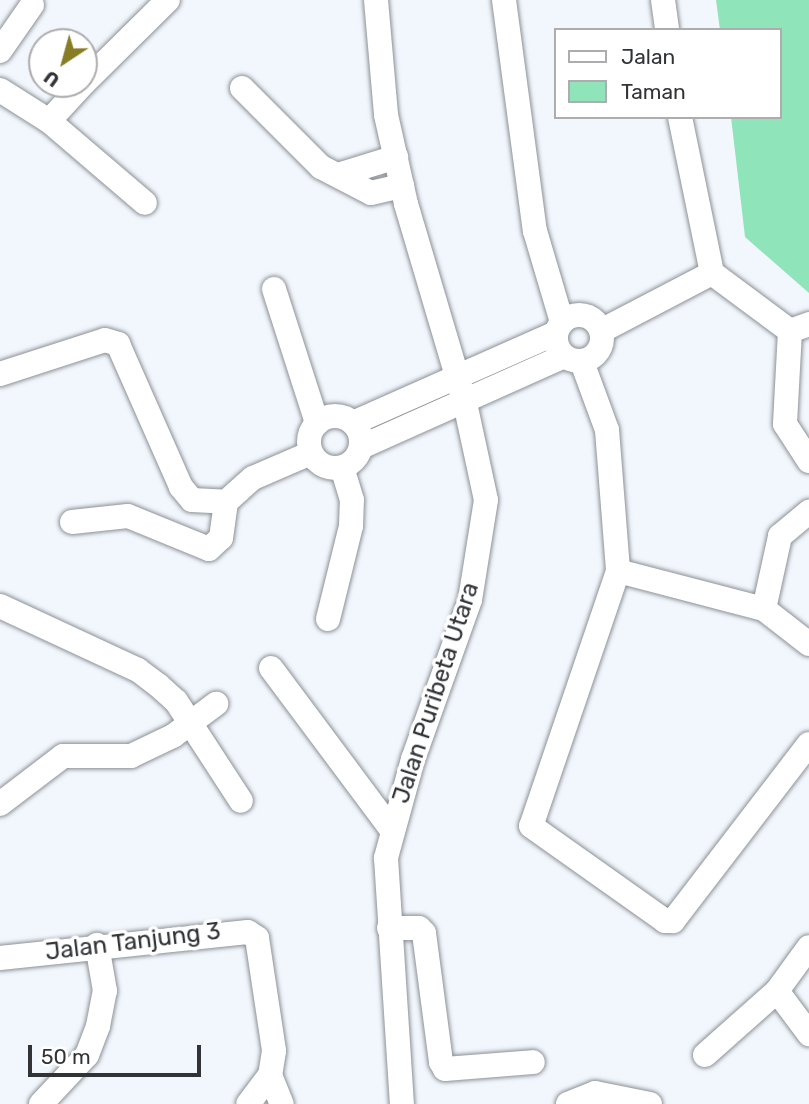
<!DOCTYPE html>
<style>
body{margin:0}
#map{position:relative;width:809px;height:1104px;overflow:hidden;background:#f2f7fd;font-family:Rubik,sans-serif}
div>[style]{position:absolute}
.green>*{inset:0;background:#90e4ba}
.roads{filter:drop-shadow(0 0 2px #8c9197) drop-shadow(0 0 2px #8c9197)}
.minor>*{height:24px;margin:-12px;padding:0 12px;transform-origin:12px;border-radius:12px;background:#fff}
.minor>.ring{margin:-12px;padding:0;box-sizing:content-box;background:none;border:24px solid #fff;border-radius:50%}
span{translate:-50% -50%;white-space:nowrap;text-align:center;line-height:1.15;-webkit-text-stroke:7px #fff;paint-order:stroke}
.street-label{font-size:24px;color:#313336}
.legend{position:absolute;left:554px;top:28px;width:228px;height:91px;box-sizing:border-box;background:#fff;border:2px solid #adadaf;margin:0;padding:9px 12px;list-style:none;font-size:21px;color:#313336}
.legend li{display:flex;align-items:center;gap:14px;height:35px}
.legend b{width:35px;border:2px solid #adadaf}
.north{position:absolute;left:28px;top:28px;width:70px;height:70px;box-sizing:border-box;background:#fff;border:2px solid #adadaf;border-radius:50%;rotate:216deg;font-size:19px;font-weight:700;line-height:28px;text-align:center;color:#313336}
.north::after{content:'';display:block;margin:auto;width:24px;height:32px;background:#887d24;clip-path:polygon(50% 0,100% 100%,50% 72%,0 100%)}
.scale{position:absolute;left:28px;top:1045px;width:173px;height:32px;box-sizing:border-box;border:4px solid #313336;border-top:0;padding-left:9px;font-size:21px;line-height:24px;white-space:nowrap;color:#313336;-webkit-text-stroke:5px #fff;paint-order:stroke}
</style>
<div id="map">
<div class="green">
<div style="clip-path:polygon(716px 0,809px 0,809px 293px,745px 237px,731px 117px,779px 117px,779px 30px,720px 30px)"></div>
</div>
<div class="roads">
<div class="minor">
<div style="left:376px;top:0;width:115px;rotate:85deg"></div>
<div style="left:386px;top:115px;width:91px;rotate:77.3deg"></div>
<div style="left:406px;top:204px;width:208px;rotate:73.5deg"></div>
<div style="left:465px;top:403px;width:99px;rotate:77.8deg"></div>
<div style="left:486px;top:500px;width:101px;rotate:99.1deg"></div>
<div style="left:470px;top:600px;width:169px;rotate:109.7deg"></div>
<div style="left:413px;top:759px;width:103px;rotate:105.3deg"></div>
<div style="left:386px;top:858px;width:247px;rotate:86.3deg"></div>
<div style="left:504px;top:0;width:233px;rotate:82.4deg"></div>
<div style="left:535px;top:231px;width:95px;rotate:73.5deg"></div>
<div style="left:663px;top:0;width:30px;rotate:82deg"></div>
<div style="left:0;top:51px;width:56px;rotate:-55.2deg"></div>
<div style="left:84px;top:83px;width:118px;rotate:-44.7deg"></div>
<div style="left:242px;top:88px;width:112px;rotate:45deg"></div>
<div style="left:321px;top:167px;width:56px;rotate:27.5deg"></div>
<div style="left:371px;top:193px;width:32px;rotate:-13deg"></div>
<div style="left:0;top:90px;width:58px;rotate:32.3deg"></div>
<div style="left:49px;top:121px;width:126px;rotate:40.5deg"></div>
<div style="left:49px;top:121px;width:50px;rotate:-47.4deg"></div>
<div style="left:338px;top:175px;width:61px;rotate:-17.2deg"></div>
<div style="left:712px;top:273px;width:97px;rotate:36.6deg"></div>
<div style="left:790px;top:331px;width:20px;rotate:-20deg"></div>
<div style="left:274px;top:289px;width:141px;rotate:72.2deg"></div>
<div class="ring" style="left:556px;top:315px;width:22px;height:22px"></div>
<div style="left:601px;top:331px;width:125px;rotate:-27.6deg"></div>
<div style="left:712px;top:273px;width:159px;rotate:-101.6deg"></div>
<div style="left:790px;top:331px;width:93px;rotate:93.1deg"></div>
<div style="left:785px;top:424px;width:44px;rotate:57deg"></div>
<div style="left:582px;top:362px;width:72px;rotate:69.8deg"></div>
<div style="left:607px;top:430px;width:141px;rotate:85.5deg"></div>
<div style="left:618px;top:571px;width:269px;rotate:108.8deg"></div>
<div style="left:531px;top:826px;width:164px;rotate:35.3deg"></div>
<div style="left:665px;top:921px;width:8px"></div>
<div style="left:673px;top:921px;width:223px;rotate:-52.5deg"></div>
<div style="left:0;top:374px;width:110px;rotate:-17.9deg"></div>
<div style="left:105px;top:340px;width:14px;rotate:17deg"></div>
<div style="left:118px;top:344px;width:156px;rotate:66.2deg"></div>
<div style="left:181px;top:487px;width:17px;rotate:50deg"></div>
<div style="left:192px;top:500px;width:34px;rotate:3deg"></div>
<div style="left:226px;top:502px;width:36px;rotate:-42deg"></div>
<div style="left:253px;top:478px;width:63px;rotate:-23.3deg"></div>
<div class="ring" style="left:309px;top:416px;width:28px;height:28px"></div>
<div style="left:353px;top:423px;width:222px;rotate:-23.9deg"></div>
<div style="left:361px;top:447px;width:222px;rotate:-24.1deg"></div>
<div style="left:72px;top:522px;width:56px;rotate:-6.1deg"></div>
<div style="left:128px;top:516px;width:87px;rotate:22.2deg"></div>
<div style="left:209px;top:549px;width:16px;rotate:-43deg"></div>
<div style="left:221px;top:538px;width:36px;rotate:-82deg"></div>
<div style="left:618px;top:571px;width:151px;rotate:14.6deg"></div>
<div style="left:764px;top:609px;width:57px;rotate:37.9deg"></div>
<div style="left:0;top:606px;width:152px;rotate:24.9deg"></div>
<div style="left:138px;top:670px;width:25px;rotate:37deg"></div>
<div style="left:158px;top:685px;width:24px;rotate:42deg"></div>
<div style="left:176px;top:701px;width:119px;rotate:57deg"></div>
<div style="left:764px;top:609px;width:75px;rotate:-77.6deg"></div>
<div style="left:780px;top:536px;width:38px;rotate:-40deg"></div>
<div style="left:328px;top:619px;width:96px;rotate:-76.1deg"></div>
<div style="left:351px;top:526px;width:26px;rotate:-88deg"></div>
<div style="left:352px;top:500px;width:34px;rotate:-107deg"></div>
<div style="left:271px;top:668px;width:201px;rotate:53.3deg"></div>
<div style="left:0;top:804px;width:79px;rotate:-37.3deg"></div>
<div style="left:63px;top:756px;width:68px"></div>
<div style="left:131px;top:756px;width:47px;rotate:-25.5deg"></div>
<div style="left:173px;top:736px;width:54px;rotate:-36.7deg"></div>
<div style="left:389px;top:928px;width:30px"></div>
<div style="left:419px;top:928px;width:7px;rotate:45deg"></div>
<div style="left:424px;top:933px;width:130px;rotate:82.5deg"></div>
<div style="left:441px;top:1062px;width:8px;rotate:60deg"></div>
<div style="left:445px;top:1069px;width:88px;rotate:-4.5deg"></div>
<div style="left:0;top:958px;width:249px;rotate:-6deg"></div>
<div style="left:248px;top:932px;width:11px;rotate:34deg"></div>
<div style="left:257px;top:938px;width:114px;rotate:81.4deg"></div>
<div style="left:274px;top:1051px;width:24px;rotate:99deg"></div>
<div style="left:270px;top:1075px;width:36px;rotate:127deg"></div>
<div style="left:777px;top:991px;width:54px;rotate:53.3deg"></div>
<div style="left:705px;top:1055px;width:96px;rotate:-41.6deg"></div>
<div style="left:777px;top:991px;width:54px;rotate:-54deg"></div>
<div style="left:270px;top:1075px;width:31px;rotate:68deg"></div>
<div style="left:41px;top:1104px;width:67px;rotate:-46.8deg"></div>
<div style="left:87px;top:1055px;width:31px;rotate:-69deg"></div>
<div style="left:98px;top:1026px;width:36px;rotate:-79deg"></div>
<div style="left:105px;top:991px;width:47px;rotate:-99.9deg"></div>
<div style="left:568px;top:1104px;width:29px;rotate:-22deg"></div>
<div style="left:595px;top:1093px;width:56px;rotate:11.3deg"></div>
</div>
</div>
<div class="street-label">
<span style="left:436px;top:693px;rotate:-72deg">Jalan Puribeta Utara</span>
<span style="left:133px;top:942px;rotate:-7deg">Jalan Tanjung 3</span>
</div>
<ul class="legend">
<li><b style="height:9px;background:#fff"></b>Jalan</li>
<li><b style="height:19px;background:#90e4ba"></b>Taman</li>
</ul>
<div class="north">U</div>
<div class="scale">50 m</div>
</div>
